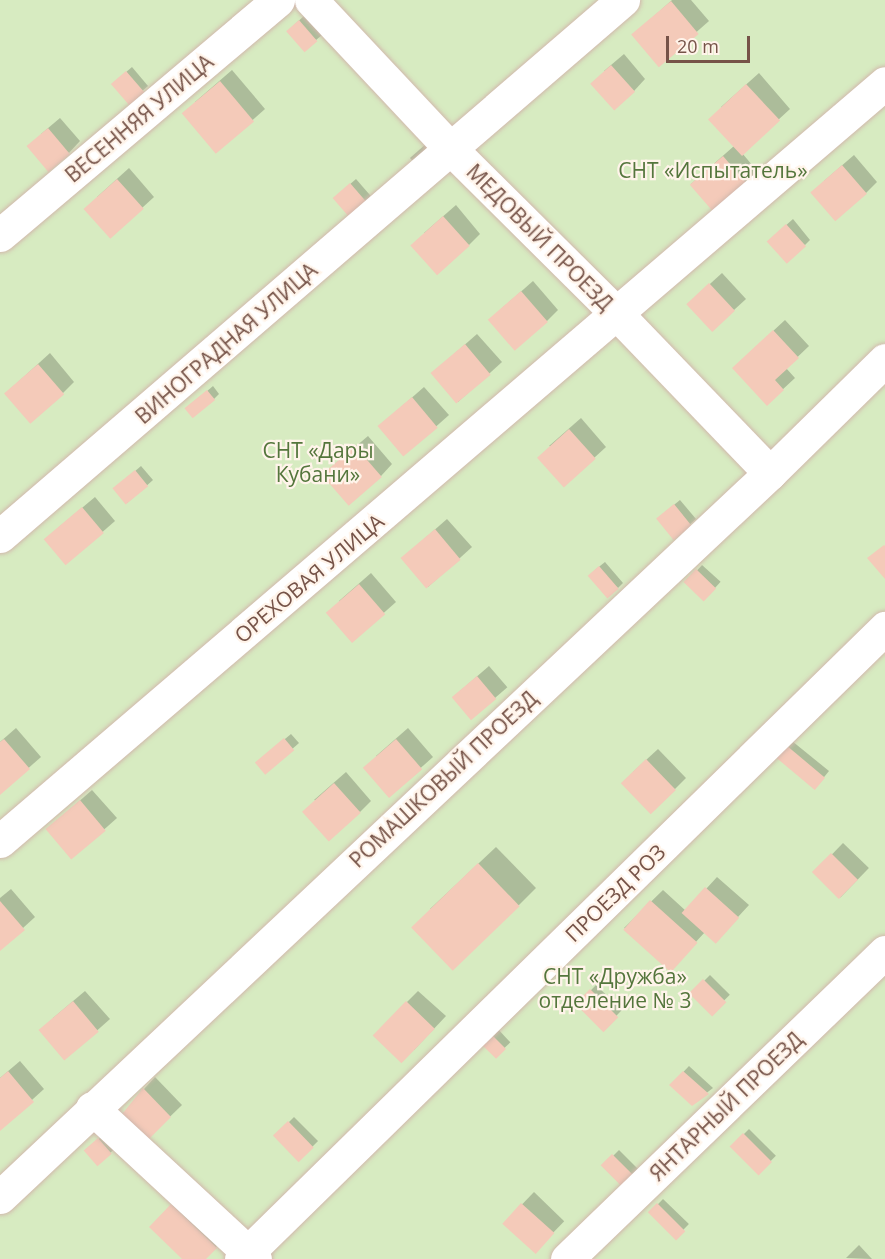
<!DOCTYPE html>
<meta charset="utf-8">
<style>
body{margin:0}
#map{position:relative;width:885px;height:1259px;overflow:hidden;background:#fdf0e3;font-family:"Open Sans",sans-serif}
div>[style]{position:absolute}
.green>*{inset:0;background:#d7ebc1;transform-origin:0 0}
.shadow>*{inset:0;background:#0003;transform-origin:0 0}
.building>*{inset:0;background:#f4cab9;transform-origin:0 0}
.roads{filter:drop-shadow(0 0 2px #d1b8ac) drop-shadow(0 0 2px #d1b8ac)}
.minor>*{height:33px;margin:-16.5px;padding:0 16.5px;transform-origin:16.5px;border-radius:16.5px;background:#fff}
span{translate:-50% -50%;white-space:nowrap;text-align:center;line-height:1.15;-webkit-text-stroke:4.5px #fff4ea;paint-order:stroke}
.street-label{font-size:21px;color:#765348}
.park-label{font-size:21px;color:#54763c}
.scale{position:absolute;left:666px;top:36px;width:84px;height:27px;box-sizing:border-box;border:3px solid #765348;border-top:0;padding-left:8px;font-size:18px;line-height:21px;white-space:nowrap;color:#765348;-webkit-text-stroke:4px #fff4ea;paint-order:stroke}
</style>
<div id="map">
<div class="green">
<div style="left:0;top:0;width:885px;height:1259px"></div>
</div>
<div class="shadow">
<div style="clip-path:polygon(672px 0,691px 0,709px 21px,659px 65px,633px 35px)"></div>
<div style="clip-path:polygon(305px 15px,322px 35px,316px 40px,293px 26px)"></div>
<div style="clip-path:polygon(624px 54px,645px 79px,634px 91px,604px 71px)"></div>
<div style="clip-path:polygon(132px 67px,148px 86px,129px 103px,118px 79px)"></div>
<div style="clip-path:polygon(232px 70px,265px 109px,216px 152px,195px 102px)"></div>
<div style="clip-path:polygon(759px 73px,790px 109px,742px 153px,758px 172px,747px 184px,691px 184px,734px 146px,721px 107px)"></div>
<div style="clip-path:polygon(60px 118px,80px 141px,69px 153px,41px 134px)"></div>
<div style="clip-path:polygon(434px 137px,417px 166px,410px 158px)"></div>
<div style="clip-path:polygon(854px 155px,877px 182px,866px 193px,824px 181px)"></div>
<div style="clip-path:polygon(129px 168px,154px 197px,142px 208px,97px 197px)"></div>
<div style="clip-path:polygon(356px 179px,376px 202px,371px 207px,341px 192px)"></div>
<div style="clip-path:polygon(456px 205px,480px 234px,469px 245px,424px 233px)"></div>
<div style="clip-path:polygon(793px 219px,810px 240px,805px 245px,774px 236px)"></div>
<div style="clip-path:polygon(722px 273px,746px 299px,734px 310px,700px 293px)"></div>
<div style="clip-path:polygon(533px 281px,558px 310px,547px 321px,501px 309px)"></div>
<div style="clip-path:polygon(785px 320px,809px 346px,786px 368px,795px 378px,767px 404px,745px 357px)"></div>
<div style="clip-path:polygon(477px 334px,502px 362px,458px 402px,445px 362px)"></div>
<div style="clip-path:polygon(50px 353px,74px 382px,63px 393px,6px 393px)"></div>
<div style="clip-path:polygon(213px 386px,219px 394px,214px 399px,192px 404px)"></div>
<div style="clip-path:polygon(424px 387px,449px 415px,405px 454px,392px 415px)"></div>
<div style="clip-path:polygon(581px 418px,606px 447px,594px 458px,549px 446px)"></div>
<div style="clip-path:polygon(368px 436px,392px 464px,381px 476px,335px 464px)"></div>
<div style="clip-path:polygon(141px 466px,153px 480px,127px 503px,120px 484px)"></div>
<div style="clip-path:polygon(95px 497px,115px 521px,67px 563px,58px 528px)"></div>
<div style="clip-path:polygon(680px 500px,696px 519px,675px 538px,664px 513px)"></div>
<div style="clip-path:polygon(447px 519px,472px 547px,428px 587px,415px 547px)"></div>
<div style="clip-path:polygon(605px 562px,623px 583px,618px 588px,595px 570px)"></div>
<div style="left:702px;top:565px;width:25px;height:23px;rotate:42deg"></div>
<div style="clip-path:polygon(371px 573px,396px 602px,352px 641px,339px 601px)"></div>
<div style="left:489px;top:666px;width:28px;height:47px;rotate:49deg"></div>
<div style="clip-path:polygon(16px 728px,41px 757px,0 793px,0 742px)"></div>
<div style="clip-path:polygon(408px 728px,433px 757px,389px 796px,376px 756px)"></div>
<div style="clip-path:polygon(291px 734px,299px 743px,265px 773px,262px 758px)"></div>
<div style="clip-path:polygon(792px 741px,829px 771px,820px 782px,778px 757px)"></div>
<div style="clip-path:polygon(658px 749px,686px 778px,675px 789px,633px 772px)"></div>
<div style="clip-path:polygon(346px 772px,371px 801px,360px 812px,314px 800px)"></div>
<div style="clip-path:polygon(92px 790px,117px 818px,73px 857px,60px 818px)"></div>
<div style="left:843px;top:843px;width:36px;height:41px;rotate:44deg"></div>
<div style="clip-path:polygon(496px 847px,536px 888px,519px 905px,430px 909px)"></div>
<div style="clip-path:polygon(717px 877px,749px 905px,726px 930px,705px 932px,682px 957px,624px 928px,663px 890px,686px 911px)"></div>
<div style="clip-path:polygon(11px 889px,35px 917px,0 949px,0 898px)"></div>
<div style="left:710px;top:975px;width:28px;height:26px;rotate:45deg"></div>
<div style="left:596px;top:985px;width:36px;height:25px;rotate:44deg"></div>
<div style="clip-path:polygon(85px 991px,110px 1019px,66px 1058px,53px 1018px)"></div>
<div style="clip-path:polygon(418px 991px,446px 1016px,414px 1050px,407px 1002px)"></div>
<div style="left:496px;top:1027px;width:21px;height:21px;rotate:47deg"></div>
<div style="clip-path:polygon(20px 1061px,44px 1089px,0 1129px,0 1078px)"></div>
<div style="clip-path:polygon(689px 1066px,713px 1088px,692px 1104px,671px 1085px)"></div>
<div style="clip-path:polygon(155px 1077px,182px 1105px,148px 1138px,144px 1089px)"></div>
<div style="left:294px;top:1117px;width:34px;height:26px;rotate:45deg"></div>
<div style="left:749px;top:1129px;width:38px;height:24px;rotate:45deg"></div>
<div style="left:104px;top:1134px;width:18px;height:25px;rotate:47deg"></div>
<div style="left:619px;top:1150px;width:34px;height:23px;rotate:45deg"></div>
<div style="left:534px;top:1192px;width:42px;height:43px;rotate:44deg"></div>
<div style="clip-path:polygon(184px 1194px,227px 1235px,205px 1259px,185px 1259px,151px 1227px)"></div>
<div style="left:663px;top:1199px;width:36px;height:18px;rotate:44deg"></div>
<div style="clip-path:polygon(859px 1245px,872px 1259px,846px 1258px)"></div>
</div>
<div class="building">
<div style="left:671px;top:1px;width:43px;height:52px;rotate:50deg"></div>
<div style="left:299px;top:20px;width:28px;height:17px;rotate:49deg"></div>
<div style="left:611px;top:65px;width:36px;height:28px;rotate:48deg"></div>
<div style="left:126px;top:71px;width:28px;height:20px;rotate:49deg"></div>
<div style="left:220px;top:81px;width:53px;height:50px;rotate:50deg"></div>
<div style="left:746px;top:84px;width:50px;height:52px;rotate:47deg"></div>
<div style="left:48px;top:128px;width:34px;height:28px;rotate:50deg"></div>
<div style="left:723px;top:156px;width:38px;height:44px;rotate:49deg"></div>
<div style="left:842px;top:165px;width:38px;height:42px;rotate:49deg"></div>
<div style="left:117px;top:179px;width:40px;height:45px;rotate:48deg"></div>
<div style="left:350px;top:183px;width:33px;height:23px;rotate:49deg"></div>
<div style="left:443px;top:216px;width:40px;height:44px;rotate:48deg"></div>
<div style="left:786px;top:224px;width:30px;height:26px;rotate:48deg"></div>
<div style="left:709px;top:283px;width:38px;height:31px;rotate:47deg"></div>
<div style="left:521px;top:291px;width:41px;height:44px;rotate:49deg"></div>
<div style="clip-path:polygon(773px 330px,799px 358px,775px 380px,784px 390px,767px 406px,732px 368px)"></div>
<div style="left:465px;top:344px;width:40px;height:45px;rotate:50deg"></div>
<div style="left:38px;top:364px;width:40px;height:45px;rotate:49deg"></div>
<div style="left:207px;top:390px;width:13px;height:29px;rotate:51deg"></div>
<div style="left:412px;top:397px;width:40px;height:45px;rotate:50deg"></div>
<div style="left:569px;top:429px;width:40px;height:43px;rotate:48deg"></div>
<div style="left:355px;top:446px;width:41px;height:44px;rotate:49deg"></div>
<div style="left:135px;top:470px;width:21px;height:29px;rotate:51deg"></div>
<div style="left:674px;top:504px;width:28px;height:23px;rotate:51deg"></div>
<div style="left:82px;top:507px;width:34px;height:50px;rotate:50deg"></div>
<div style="left:435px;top:529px;width:40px;height:45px;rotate:50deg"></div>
<div style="clip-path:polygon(884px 545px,885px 546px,885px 579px,867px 558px)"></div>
<div style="left:599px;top:566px;width:30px;height:15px;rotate:49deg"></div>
<div style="left:696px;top:569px;width:28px;height:18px;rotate:44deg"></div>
<div style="left:359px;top:584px;width:40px;height:44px;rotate:49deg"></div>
<div style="left:477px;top:676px;width:30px;height:33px;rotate:50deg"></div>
<div style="left:284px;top:738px;width:16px;height:38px;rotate:50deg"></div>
<div style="clip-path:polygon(4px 739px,30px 769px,0 795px,0 742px)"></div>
<div style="left:396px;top:739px;width:40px;height:44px;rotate:49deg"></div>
<div style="left:786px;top:745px;width:51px;height:16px;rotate:40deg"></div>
<div style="left:646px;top:759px;width:43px;height:35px;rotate:46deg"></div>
<div style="left:334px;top:783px;width:40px;height:43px;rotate:48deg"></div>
<div style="left:80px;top:800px;width:40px;height:45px;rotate:50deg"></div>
<div style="left:831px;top:853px;width:38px;height:27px;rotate:45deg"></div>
<div style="left:478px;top:863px;width:60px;height:93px;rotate:46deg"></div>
<div style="left:705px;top:887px;width:46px;height:35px;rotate:42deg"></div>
<div style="left:650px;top:900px;width:64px;height:40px;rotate:42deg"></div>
<div style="clip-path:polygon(0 901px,25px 930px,0 951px)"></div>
<div style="left:703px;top:979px;width:33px;height:20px;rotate:45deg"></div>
<div style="left:590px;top:989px;width:40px;height:21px;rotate:45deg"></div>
<div style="left:73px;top:1001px;width:40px;height:45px;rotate:50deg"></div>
<div style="left:406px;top:1001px;width:40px;height:48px;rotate:44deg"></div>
<div style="left:489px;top:1032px;width:24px;height:14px;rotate:45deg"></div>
<div style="clip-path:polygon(8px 1071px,34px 1102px,0 1131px,0 1078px)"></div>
<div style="clip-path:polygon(683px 1071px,709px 1094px,692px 1106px,669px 1085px)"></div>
<div style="clip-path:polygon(143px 1088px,171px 1117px,148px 1140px,119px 1118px)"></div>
<div style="left:288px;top:1121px;width:37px;height:21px;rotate:46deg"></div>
<div style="left:743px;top:1133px;width:41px;height:19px;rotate:45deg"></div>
<div style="left:98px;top:1138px;width:21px;height:19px;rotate:49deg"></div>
<div style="left:612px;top:1154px;width:38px;height:16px;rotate:45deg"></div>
<div style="left:521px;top:1203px;width:45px;height:28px;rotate:42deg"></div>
<div style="left:657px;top:1203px;width:40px;height:13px;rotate:45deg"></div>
<div style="clip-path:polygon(171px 1204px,217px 1248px,206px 1259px,182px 1259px,149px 1227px)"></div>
</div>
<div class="roads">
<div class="minor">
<div style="left:311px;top:0;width:206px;rotate:46.8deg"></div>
<div style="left:452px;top:150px;width:234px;rotate:44.8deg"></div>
<div style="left:618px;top:315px;width:219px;rotate:46.1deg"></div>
<div style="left:0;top:235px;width:364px;rotate:-40.2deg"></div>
<div style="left:0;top:536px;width:822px;rotate:-40.71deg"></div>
<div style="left:0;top:841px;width:1165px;rotate:-40.58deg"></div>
<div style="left:92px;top:1108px;width:222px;rotate:42.8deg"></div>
<div style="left:0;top:1197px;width:1057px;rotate:-43.24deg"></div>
<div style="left:770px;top:473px;width:161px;rotate:-44.5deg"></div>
<div style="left:241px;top:1259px;width:902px;rotate:-44.42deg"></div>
<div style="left:567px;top:1259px;width:442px;rotate:-44deg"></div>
</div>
</div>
<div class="street-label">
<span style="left:139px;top:118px;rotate:-40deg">ВЕСЕННЯЯ УЛИЦА</span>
<span style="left:540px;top:237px;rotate:45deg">МЕДОВЫЙ ПРОЕЗД</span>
<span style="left:226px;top:343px;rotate:-41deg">ВИНОГРАДНАЯ УЛИЦА</span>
<span style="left:309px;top:578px;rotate:-40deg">ОРЕХОВАЯ УЛИЦА</span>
<span style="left:443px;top:779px;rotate:-43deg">РОМАШКОВЫЙ ПРОЕЗД</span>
<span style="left:615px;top:893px;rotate:-44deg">ПРОЕЗД РОЗ</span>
<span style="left:726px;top:1106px;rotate:-44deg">ЯНТАРНЫЙ ПРОЕЗД</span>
</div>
<div class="park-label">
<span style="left:713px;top:170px">СНТ «Испытатель»</span>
<span style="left:318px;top:462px">СНТ «Дары<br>Кубани»</span>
<span style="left:615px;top:988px">СНТ «Дружба»<br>отделение № 3</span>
</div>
<div class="scale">20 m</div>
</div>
